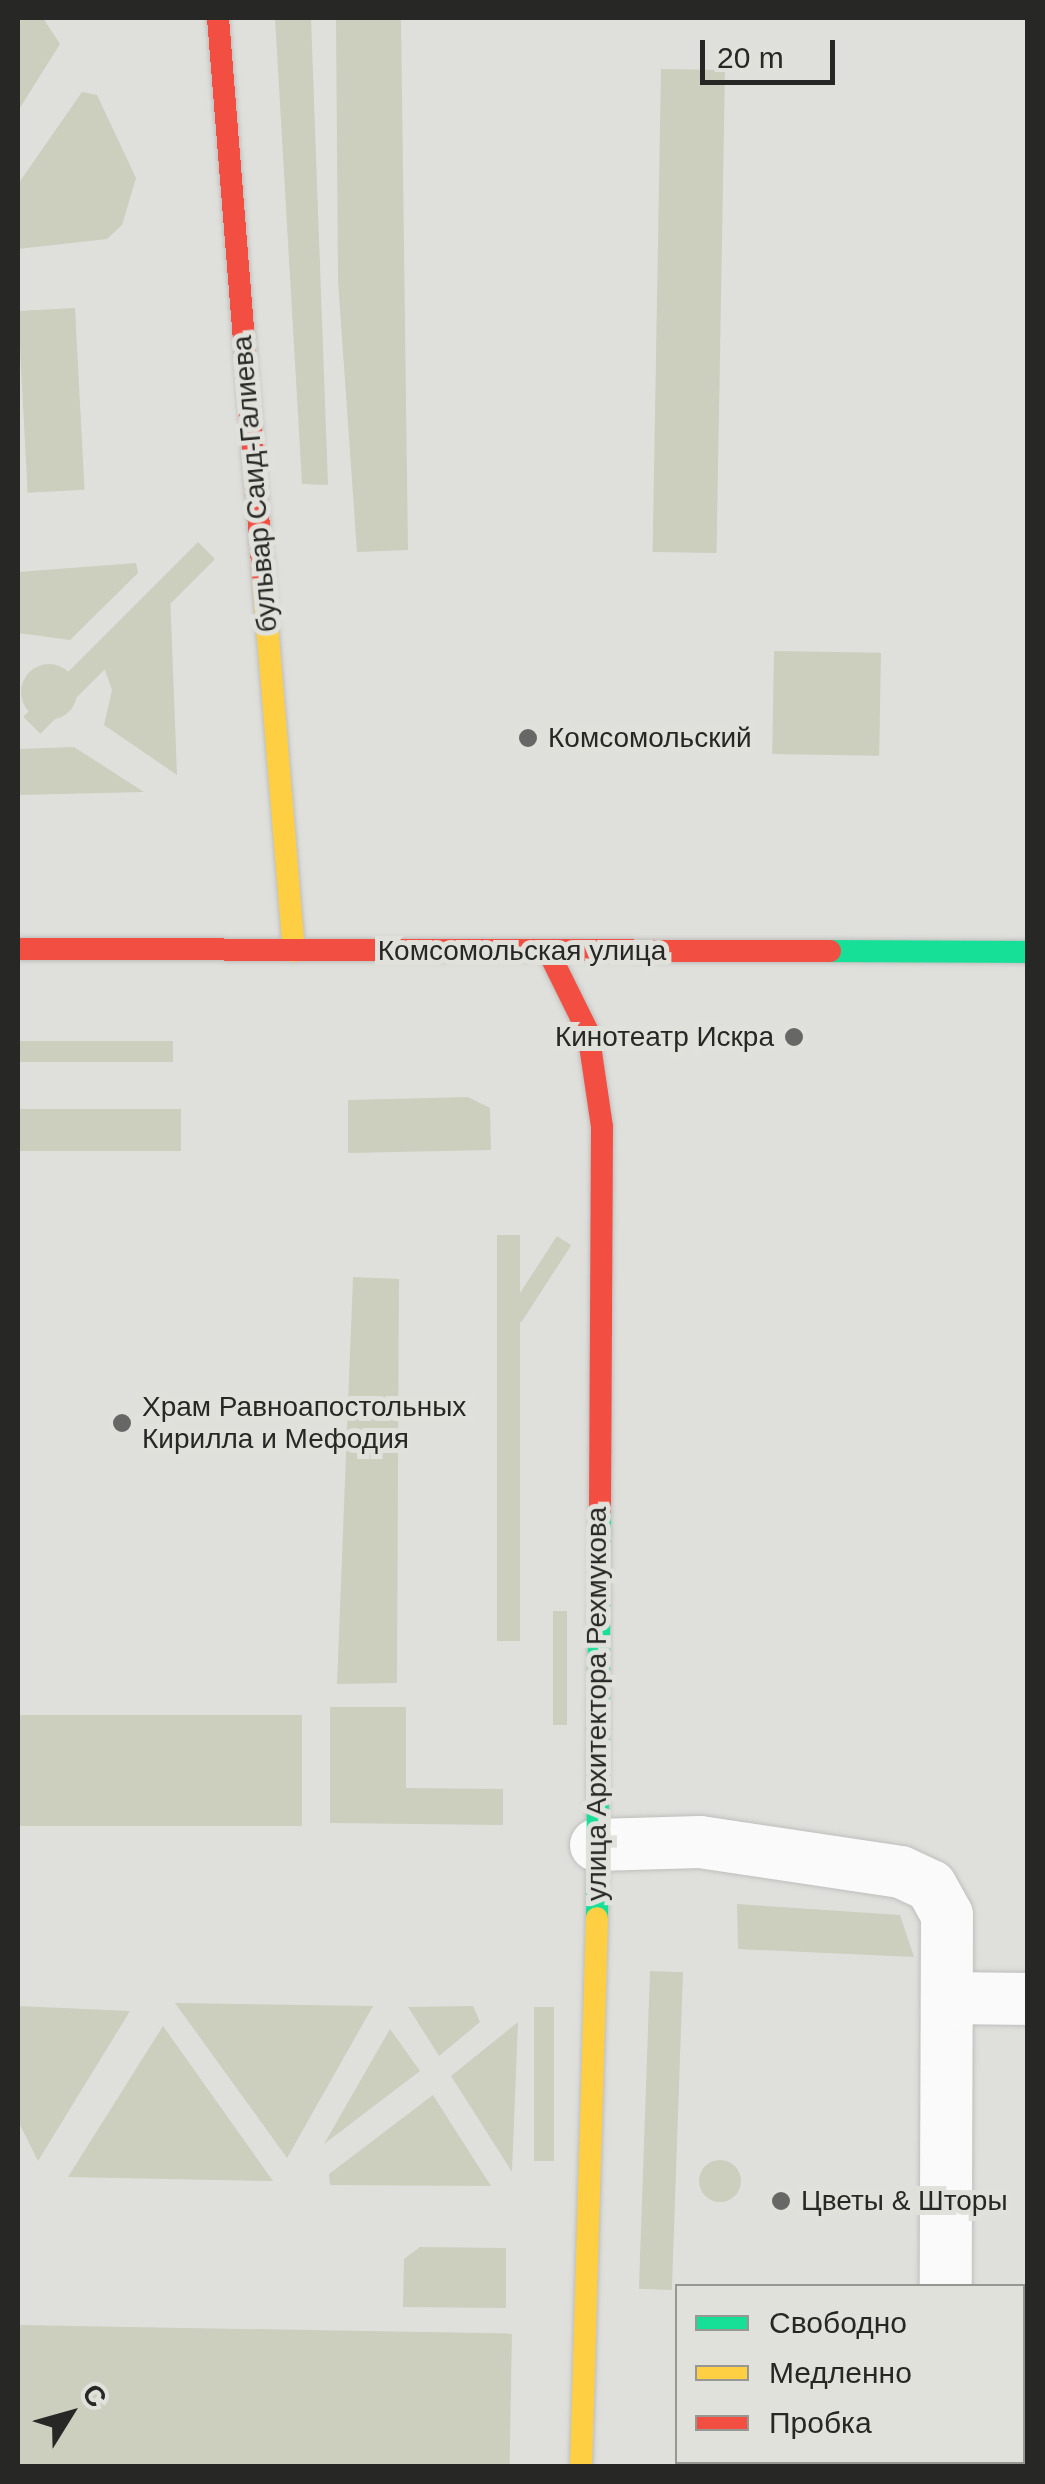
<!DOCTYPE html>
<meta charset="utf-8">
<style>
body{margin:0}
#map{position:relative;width:1045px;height:2484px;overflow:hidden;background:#dfe0dc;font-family:Arial,sans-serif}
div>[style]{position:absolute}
.green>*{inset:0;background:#cccebe;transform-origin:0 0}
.round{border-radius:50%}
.roads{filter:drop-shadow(0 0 2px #bebebc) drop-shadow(0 0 2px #bebebc)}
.street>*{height:52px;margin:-26px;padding:0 26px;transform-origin:26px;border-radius:26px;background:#fafafa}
.fast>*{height:22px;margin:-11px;padding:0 11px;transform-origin:11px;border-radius:11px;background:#16e098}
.slow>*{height:22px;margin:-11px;padding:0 11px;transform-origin:11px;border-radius:11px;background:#ffcf43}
.jam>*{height:22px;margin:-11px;padding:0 11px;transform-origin:11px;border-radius:11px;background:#f24e42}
.dots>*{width:28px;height:28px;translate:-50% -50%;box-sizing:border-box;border:5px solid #e0e1db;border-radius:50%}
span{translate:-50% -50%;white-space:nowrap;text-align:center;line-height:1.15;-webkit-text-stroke:10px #e0e1db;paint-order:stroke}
.street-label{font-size:28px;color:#272725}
.poi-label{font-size:28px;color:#272725}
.left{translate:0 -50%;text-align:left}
.right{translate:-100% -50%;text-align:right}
.frame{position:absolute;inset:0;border:20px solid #272725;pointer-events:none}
.legend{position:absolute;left:675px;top:2284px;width:350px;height:180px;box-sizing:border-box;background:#e0e1db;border:2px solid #969792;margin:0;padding:12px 18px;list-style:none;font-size:30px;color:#272725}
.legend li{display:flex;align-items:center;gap:20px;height:50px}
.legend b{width:50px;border:2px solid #969792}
.north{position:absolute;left:20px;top:2364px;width:100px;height:100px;-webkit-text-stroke:8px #e0e1db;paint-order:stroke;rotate:53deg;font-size:28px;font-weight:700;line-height:40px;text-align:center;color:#272725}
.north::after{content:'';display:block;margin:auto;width:35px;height:45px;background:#272725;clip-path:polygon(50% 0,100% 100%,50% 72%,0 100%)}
.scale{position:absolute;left:700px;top:40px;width:135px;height:45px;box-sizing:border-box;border:5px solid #272725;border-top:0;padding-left:12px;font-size:30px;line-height:35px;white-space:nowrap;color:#272725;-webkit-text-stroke:8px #e0e1db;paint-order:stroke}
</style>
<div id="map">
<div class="green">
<div style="clip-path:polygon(18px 18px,43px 18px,60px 44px,18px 111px)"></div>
<div style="clip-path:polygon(275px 18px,311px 18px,328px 485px,302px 484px)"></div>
<div style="clip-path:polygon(336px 18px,401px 18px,408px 550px,357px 552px,338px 281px)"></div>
<div style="left:661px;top:69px;width:64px;height:483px;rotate:1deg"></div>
<div style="clip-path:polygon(82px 92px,97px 95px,136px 178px,122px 225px,107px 239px,18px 249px,18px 184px)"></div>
<div style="left:75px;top:308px;width:182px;height:57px;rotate:87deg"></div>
<div style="left:198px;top:542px;width:24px;height:247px;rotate:45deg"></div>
<div style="clip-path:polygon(136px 563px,138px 573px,70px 640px,18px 633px,18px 572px)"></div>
<div style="clip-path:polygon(158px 592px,170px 592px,177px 775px,104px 725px,112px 690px,100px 656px)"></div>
<div style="left:774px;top:651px;width:107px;height:103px;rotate:1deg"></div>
<div class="round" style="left:21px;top:664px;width:56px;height:56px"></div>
<div style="clip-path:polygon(74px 747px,144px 792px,18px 795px,18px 749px)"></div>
<div style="left:18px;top:1041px;width:155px;height:21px"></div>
<div style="clip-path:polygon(468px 1097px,490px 1108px,491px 1150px,348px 1153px,348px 1100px)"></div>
<div style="left:18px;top:1109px;width:163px;height:42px"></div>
<div style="left:520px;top:1235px;width:406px;height:23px;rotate:90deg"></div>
<div style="left:557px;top:1236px;width:17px;height:92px;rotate:33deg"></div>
<div style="clip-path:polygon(353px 1277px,399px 1279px,397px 1683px,337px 1684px)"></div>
<div style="left:553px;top:1611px;width:14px;height:114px"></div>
<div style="clip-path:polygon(330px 1707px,406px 1707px,406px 1788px,503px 1789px,503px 1825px,330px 1823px)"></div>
<div style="left:302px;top:1715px;width:111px;height:284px;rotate:90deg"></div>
<div style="clip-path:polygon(737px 1904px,900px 1915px,914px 1957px,738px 1949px)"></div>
<div style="left:650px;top:1971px;width:33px;height:318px;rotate:2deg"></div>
<div style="clip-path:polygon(175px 2003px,373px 2006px,287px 2158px)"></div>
<div style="clip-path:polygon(18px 2006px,130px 2011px,38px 2161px,18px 2121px)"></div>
<div style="clip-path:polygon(473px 2006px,480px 2022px,439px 2056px,408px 2007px)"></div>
<div style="left:534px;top:2007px;width:20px;height:154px"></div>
<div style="clip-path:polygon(518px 2022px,512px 2172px,451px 2076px)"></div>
<div style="clip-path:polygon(163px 2026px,273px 2181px,68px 2177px)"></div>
<div style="clip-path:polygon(390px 2029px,420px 2071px,324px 2144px)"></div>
<div style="clip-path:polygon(433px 2095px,491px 2186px,330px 2185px,329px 2174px)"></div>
<div class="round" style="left:699px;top:2160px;width:42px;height:42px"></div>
<div style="clip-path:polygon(420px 2247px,506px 2248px,506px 2308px,403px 2307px,404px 2259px)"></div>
<div style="left:18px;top:2325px;width:494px;height:141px;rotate:1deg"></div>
</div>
<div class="roads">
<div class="street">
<div style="left:596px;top:1845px;width:104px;rotate:-1.7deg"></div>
<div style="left:700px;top:1842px;width:203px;rotate:8.5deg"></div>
<div style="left:901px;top:1872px;width:33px;rotate:25deg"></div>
<div style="left:931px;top:1886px;width:33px;rotate:61deg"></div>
<div style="left:947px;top:1915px;width:371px;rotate:90.2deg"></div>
<div style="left:949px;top:1998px;width:79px;rotate:0.7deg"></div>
<div style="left:1022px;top:2322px;width:6px"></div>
</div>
<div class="fast">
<div style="left:830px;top:951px;width:198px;rotate:0.3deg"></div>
<div style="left:597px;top:1918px;width:408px;rotate:-89.6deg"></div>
</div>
<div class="slow">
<div style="left:263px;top:576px;width:376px;rotate:85.3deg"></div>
<div style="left:581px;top:2466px;width:548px;rotate:-88.33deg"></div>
</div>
<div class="jam">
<div style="left:218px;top:18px;width:560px;rotate:85.39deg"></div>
<div style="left:18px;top:949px;width:812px;rotate:0.14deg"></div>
<div style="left:548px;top:951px;width:90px;rotate:63.7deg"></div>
<div style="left:588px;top:1032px;width:96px;rotate:81.6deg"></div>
<div style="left:602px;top:1127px;width:383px;rotate:90.3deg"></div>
</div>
</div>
<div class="dots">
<div style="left:528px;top:738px;background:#676865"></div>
<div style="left:794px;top:1037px;background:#676865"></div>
<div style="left:122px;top:1423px;background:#676865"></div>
<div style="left:781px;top:2201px;background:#676865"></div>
</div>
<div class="street-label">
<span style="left:255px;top:484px;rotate:-95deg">бульвар Саид-Галиева</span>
<span style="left:522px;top:951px">Комсомольская улица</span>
<span style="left:597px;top:1704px;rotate:-90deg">улица Архитектора Рехмукова</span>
</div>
<div class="poi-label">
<span class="left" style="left:548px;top:738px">Комсомольский</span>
<span class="right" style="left:774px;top:1037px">Кинотеатр Искра</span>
<span class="left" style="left:142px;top:1423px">Храм Равноапостольных<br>Кирилла и Мефодия</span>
<span class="left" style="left:801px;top:2201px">Цветы &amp; Шторы</span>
</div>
<div class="frame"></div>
<ul class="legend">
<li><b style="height:12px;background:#16e098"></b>Свободно</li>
<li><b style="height:12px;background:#ffcf43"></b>Медленно</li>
<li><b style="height:12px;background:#f24e42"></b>Пробка</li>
</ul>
<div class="north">С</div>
<div class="scale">20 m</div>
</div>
